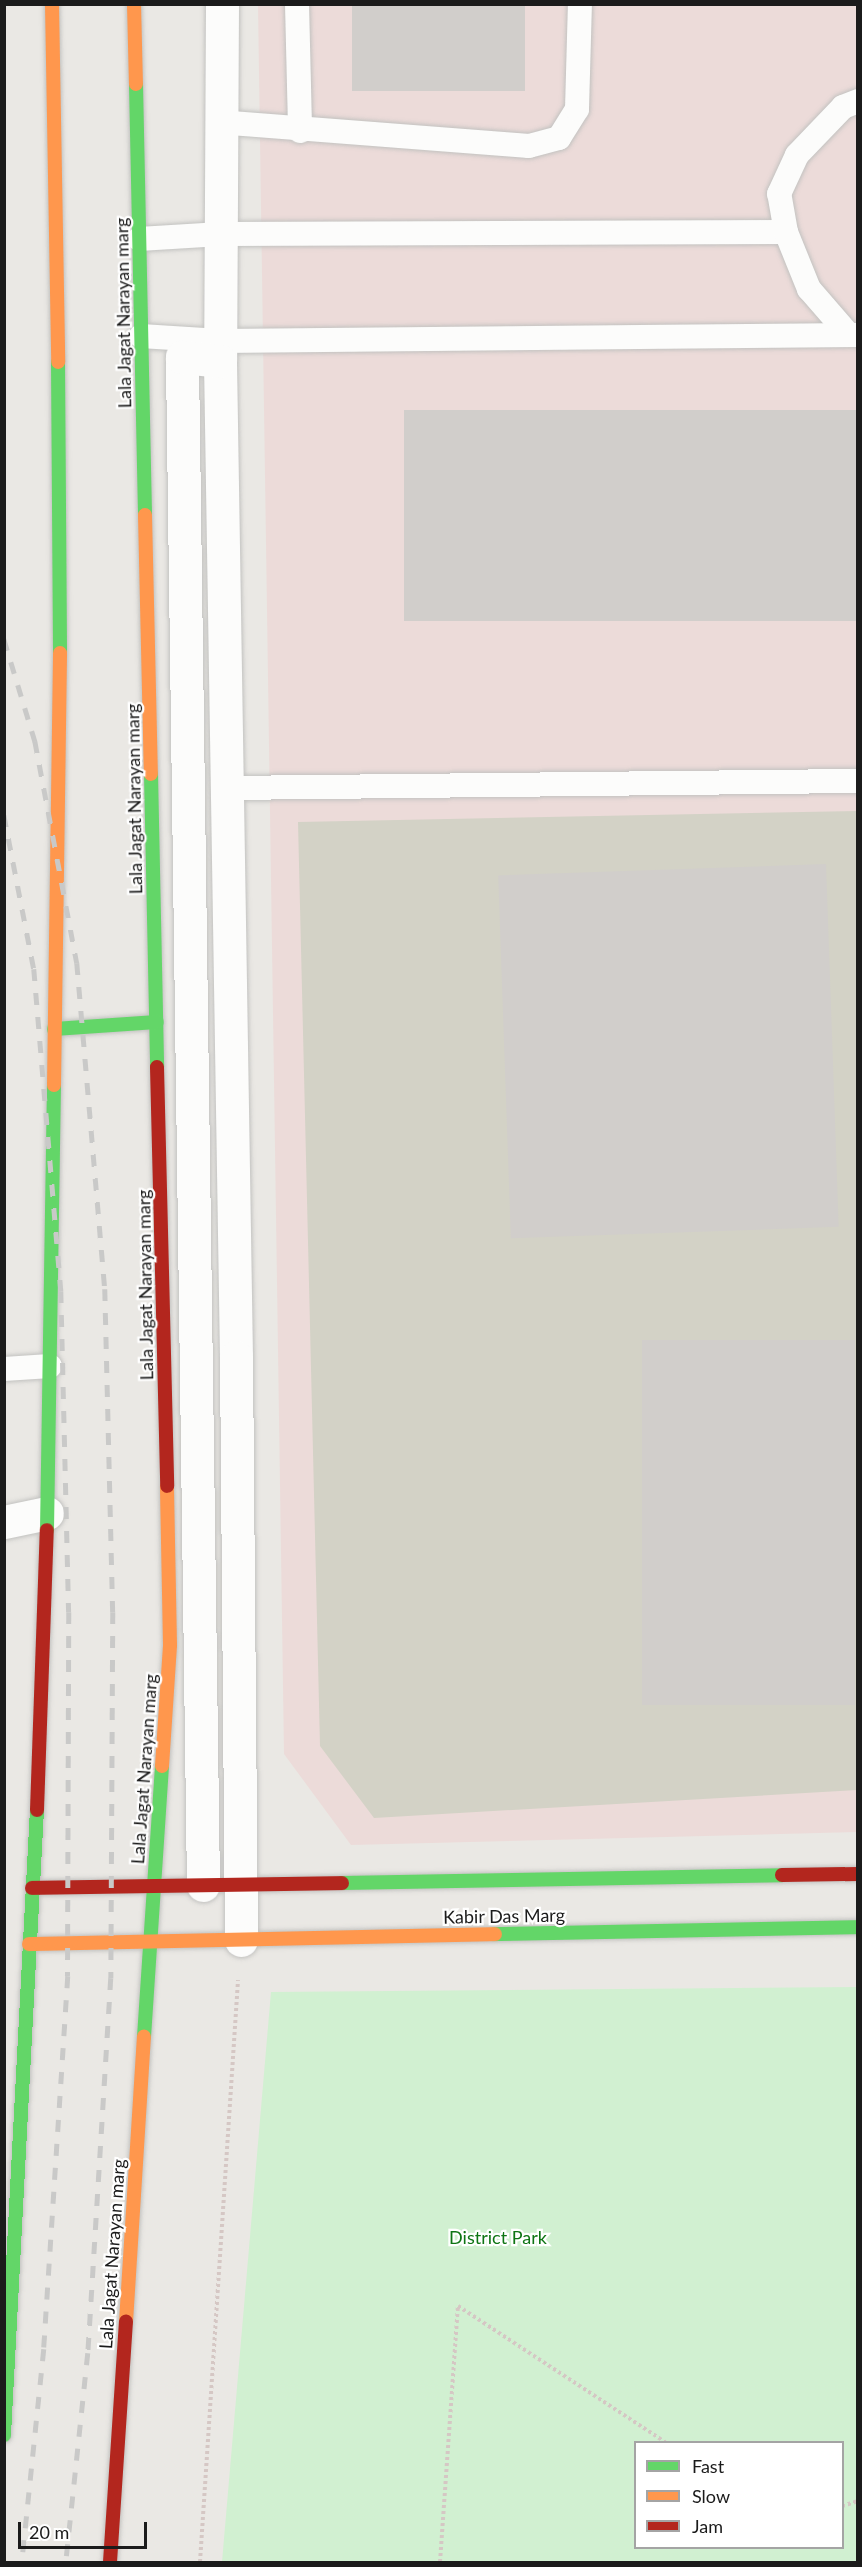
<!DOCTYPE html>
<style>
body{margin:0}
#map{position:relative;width:862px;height:2567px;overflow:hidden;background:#eae8e4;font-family:Lato,sans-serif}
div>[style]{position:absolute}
.commercial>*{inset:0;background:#ecdbd9}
.construction>*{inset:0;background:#d3d2c6}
.park>*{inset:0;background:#d1f0d1}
.building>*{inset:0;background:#d1cecb;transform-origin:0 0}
.path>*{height:4px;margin-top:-2px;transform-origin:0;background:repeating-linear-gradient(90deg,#d5c7c4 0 3px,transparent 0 6px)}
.roads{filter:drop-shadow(0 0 2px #c2c2c0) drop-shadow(0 0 2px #c2c2c0)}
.lane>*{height:24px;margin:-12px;padding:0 12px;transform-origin:12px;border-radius:12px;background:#fcfcfb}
.street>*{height:33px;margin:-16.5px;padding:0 16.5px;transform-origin:16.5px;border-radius:16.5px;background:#fcfcfb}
.fast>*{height:14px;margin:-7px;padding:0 7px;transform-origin:7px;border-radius:7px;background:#63d668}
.slow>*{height:14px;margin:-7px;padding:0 7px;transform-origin:7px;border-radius:7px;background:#ff974d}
.jam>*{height:14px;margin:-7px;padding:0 7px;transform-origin:7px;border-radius:7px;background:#b3261e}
.rail>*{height:4.5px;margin-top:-2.25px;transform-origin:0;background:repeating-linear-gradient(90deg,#c9c9c8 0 12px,transparent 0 24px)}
span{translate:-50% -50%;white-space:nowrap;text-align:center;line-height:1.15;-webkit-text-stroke:4.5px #fff;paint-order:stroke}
.street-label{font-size:18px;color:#1b1b1b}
.park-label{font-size:18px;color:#0e7514}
.frame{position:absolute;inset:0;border:6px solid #1b1b1b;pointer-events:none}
.legend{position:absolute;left:634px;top:2441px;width:210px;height:108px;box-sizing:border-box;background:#fff;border:2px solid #a4a4a4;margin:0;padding:8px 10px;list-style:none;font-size:18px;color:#1b1b1b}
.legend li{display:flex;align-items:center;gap:12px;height:30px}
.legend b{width:30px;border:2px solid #a4a4a4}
.scale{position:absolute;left:18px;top:2522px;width:129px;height:27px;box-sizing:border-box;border:3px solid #1b1b1b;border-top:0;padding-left:8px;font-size:18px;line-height:21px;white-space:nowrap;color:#1b1b1b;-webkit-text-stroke:4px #fff;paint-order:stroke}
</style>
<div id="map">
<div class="commercial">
<div style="clip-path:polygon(258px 5px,857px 5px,857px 1832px,351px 1845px,284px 1754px)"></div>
</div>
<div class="construction">
<div style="clip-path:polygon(857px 811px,857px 1790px,374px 1818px,320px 1746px,298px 822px)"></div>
</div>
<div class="park">
<div style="clip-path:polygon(evenodd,857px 1987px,857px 2562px,222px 2562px,271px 1992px,857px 1987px,636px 2442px,842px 2442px,842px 2548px,636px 2548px,636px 2442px)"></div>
</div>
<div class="building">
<div style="left:352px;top:4px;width:173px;height:87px"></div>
<div style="left:858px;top:410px;width:211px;height:454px;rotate:90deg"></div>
<div style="left:826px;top:864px;width:363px;height:328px;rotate:88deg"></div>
<div style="left:855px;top:1340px;width:365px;height:213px;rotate:90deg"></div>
</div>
<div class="path">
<div style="left:842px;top:2506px;width:17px;rotate:-17deg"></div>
<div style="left:200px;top:2562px;width:583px;rotate:-86.26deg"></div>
<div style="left:440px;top:2562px;width:257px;rotate:-86deg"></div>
<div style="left:458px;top:2306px;width:248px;rotate:33.3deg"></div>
</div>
<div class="roads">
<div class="lane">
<div style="left:297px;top:4px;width:127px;rotate:88.6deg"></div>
<div style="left:218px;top:122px;width:312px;rotate:4.4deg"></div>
<div style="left:529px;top:146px;width:31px;rotate:-15deg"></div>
<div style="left:559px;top:138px;width:34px;rotate:-58deg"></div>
<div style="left:577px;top:109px;width:105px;rotate:-88.4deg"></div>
<div style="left:139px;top:239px;width:82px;rotate:-3.5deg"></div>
<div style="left:221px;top:234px;width:565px;rotate:-0.2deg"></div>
<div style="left:849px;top:335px;width:61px;rotate:-131deg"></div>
<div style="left:809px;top:289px;width:61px;rotate:-112deg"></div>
<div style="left:786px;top:232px;width:39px;rotate:-100deg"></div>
<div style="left:779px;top:194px;width:43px;rotate:-65.2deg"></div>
<div style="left:797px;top:155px;width:66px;rotate:-46.2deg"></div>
<div style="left:843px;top:107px;width:16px;rotate:-22deg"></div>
<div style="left:141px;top:336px;width:79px;rotate:3.6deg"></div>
<div style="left:220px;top:341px;width:638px;rotate:-0.54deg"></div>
<div style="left:227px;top:788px;width:631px;rotate:-0.64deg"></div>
<div style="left:4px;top:1369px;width:46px;rotate:-3.7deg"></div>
</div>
<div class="street">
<div style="left:222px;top:4px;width:357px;rotate:90.3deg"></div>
<div style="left:220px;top:361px;width:996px;rotate:89.08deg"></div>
<div style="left:236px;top:1357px;width:583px;rotate:89.51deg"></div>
<div style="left:4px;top:1522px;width:44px;rotate:-11.8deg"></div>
<div style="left:203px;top:1885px;width:1528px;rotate:-90.79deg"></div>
<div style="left:182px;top:357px;width:38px;rotate:6deg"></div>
</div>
<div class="fast">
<div style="left:136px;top:84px;width:431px;rotate:88.8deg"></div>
<div style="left:58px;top:362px;width:291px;rotate:89.6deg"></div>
<div style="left:151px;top:774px;width:293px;rotate:88.8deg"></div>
<div style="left:54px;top:1029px;width:103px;rotate:-3.9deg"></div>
<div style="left:47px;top:1530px;width:445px;rotate:-89.1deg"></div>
<div style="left:342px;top:1883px;width:440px;rotate:-1deg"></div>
<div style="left:495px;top:1934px;width:363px;rotate:-1.1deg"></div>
<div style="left:144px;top:2037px;width:272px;rotate:-86.2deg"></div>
<div style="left:4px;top:2435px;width:626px;rotate:-86.98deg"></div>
</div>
<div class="slow">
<div style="left:52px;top:4px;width:358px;rotate:89deg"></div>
<div style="left:134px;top:4px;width:80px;rotate:88.6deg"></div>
<div style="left:145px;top:515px;width:259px;rotate:88.7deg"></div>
<div style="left:54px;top:1085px;width:432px;rotate:-89.2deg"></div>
<div style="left:162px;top:1766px;width:121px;rotate:-86.2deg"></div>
<div style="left:170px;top:1645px;width:159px;rotate:-91.1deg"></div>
<div style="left:29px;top:1944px;width:466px;rotate:-1.2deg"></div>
<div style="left:126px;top:2322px;width:286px;rotate:-86.4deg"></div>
</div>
<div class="jam">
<div style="left:157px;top:1067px;width:419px;rotate:88.6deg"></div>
<div style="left:37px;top:1810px;width:280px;rotate:-88deg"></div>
<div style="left:782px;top:1875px;width:76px;rotate:-0.8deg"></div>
<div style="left:32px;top:1888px;width:310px;rotate:-0.9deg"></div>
<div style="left:110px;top:2562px;width:241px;rotate:-86.2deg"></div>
</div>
</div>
<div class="rail">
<div style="left:4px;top:639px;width:107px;rotate:73.1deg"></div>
<div style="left:35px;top:741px;width:226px;rotate:79.3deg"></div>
<div style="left:77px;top:963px;width:327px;rotate:85.1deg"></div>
<div style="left:105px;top:1289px;width:323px;rotate:88.6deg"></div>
<div style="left:113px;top:1612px;width:366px;rotate:90.3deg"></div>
<div style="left:111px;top:1978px;width:376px;rotate:93.5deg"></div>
<div style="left:88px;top:2353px;width:210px;rotate:96deg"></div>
<div style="left:4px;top:815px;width:157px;rotate:79deg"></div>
<div style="left:34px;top:969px;width:323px;rotate:85.2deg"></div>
<div style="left:61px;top:1291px;width:321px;rotate:88.6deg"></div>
<div style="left:69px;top:1612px;width:364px;rotate:90.2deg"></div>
<div style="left:68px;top:1976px;width:374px;rotate:93.7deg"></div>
<div style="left:44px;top:2349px;width:214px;rotate:95.9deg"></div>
</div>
<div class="street-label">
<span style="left:123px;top:313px;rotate:-91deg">Lala Jagat Narayan marg</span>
<span style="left:134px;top:799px;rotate:-91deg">Lala Jagat Narayan marg</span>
<span style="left:145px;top:1285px;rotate:-91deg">Lala Jagat Narayan marg</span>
<span style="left:144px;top:1769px;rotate:-86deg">Lala Jagat Narayan marg</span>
<span style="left:504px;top:1916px;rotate:-1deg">Kabir Das Marg</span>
<span style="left:112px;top:2254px;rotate:-86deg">Lala Jagat Narayan marg</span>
</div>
<div class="park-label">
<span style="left:498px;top:2237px">District Park</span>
</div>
<div class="frame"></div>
<ul class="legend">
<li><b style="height:8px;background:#63d668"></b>Fast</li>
<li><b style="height:8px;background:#ff974d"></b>Slow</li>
<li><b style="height:8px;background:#b3261e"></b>Jam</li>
</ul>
<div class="scale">20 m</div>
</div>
